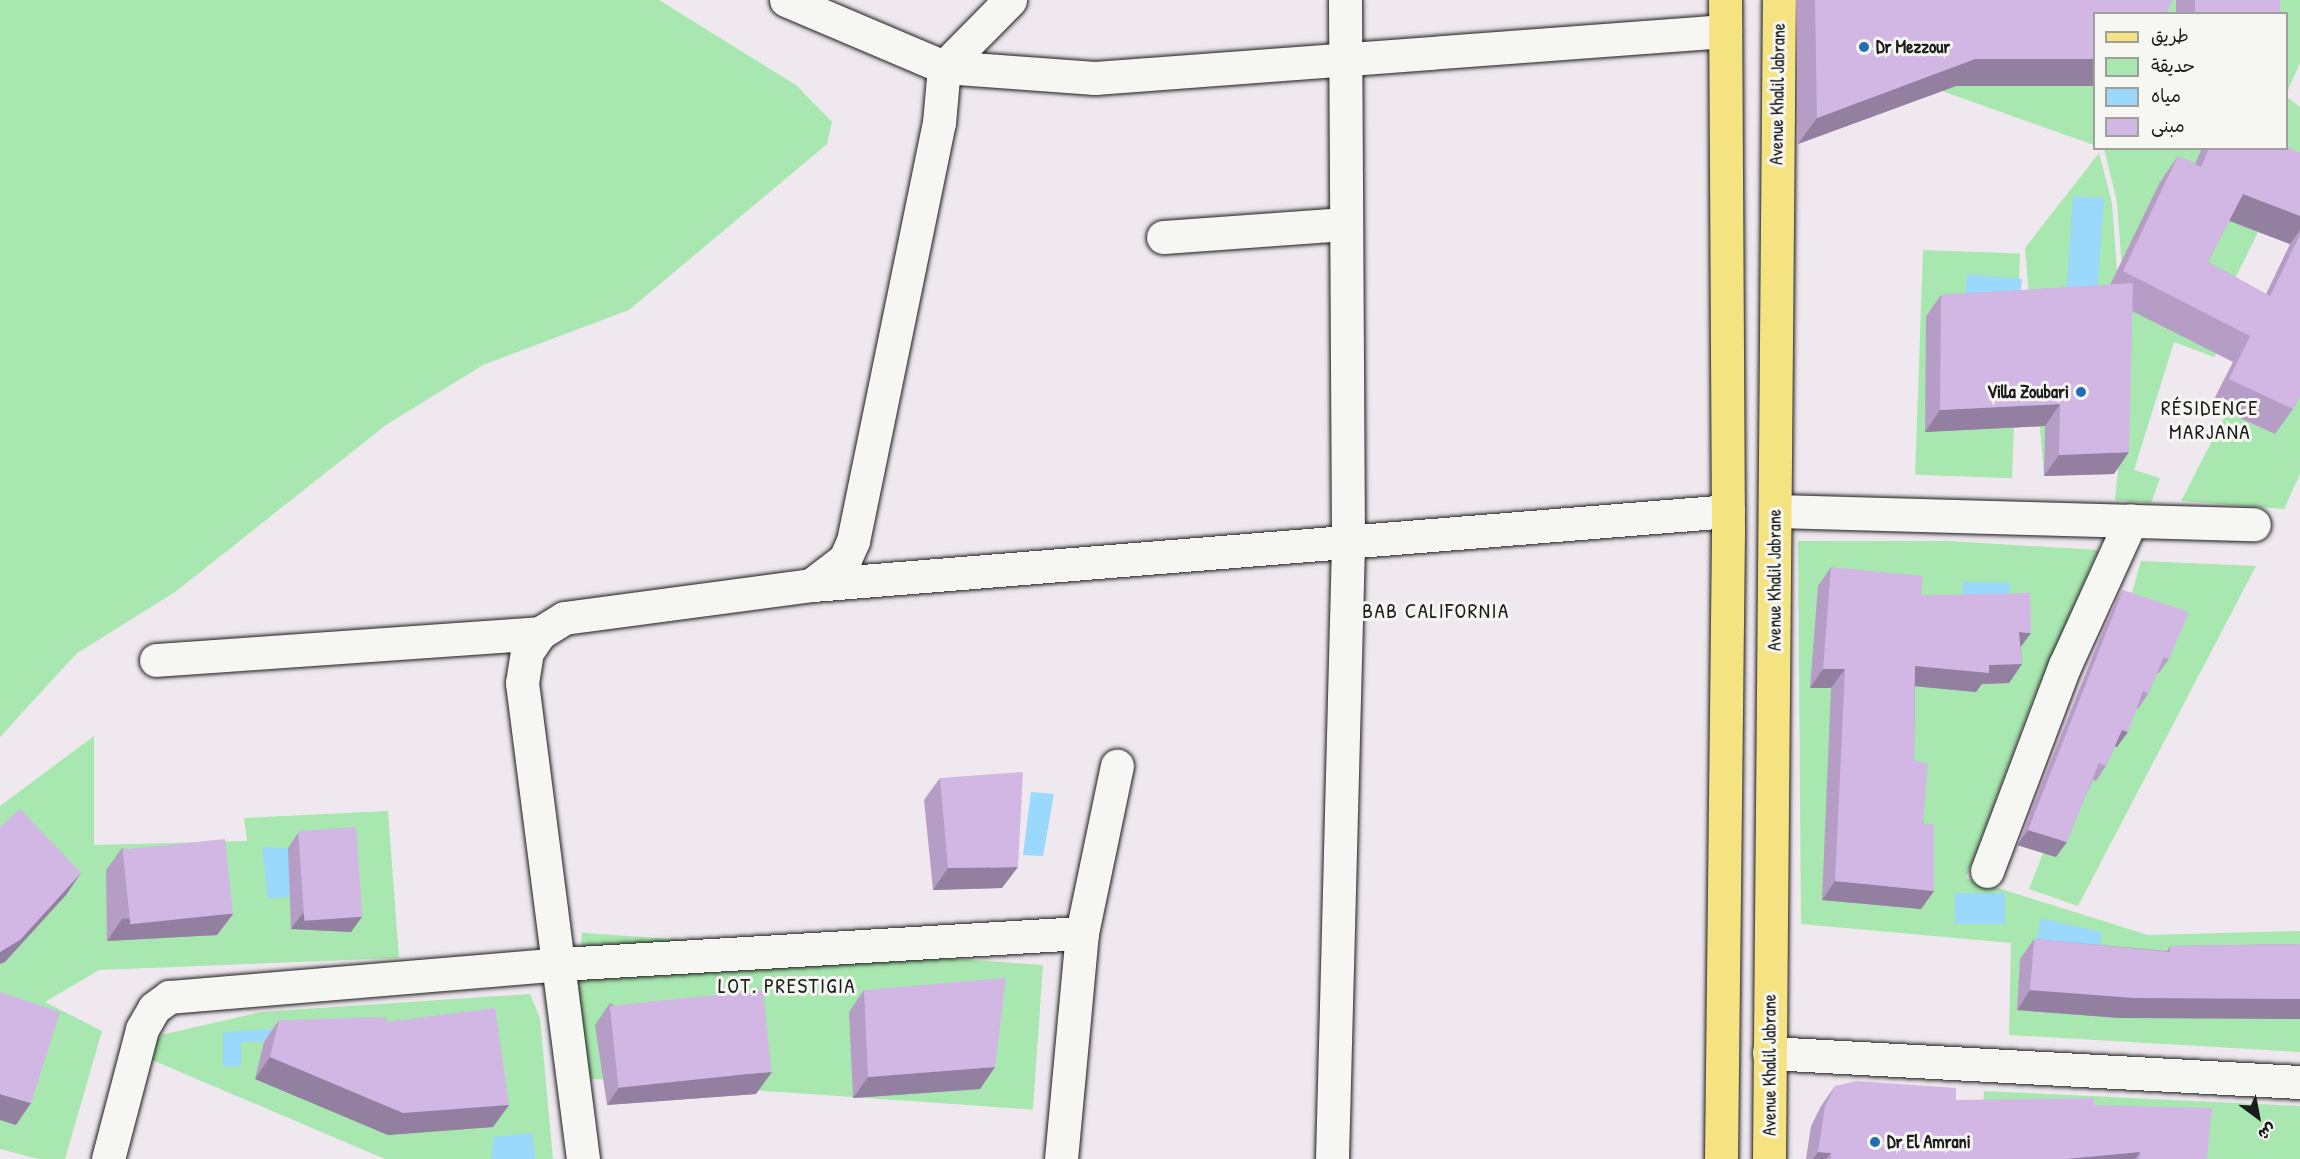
<!DOCTYPE html>
<meta charset="utf-8">
<style>
body{margin:0}
#map{position:relative;width:2300px;height:1159px;overflow:hidden;background:#efe9ef;font-family:"Patrick Hand","Playpen Sans Arabic",sans-serif}
div>[style]{position:absolute}
.green>*{inset:0;background:#a8e7af;transform-origin:0 0}
.water>*{inset:0;background:#9ad9fb;transform-origin:0 0}
.roads{filter:drop-shadow(0 0 2px #1c1c1c) drop-shadow(0 0 2px #1c1c1c)}
.minor>*{height:33px;margin:-16.5px;padding:0 16.5px;transform-origin:16.5px;border-radius:16.5px;background:#f6f6f2}
.primary>*{height:33px;margin:-16.5px;padding:0 16.5px;transform-origin:16.5px;border-radius:16.5px;background:#f5e382}
.wall>*{inset:0;background:#b59dc5;transform-origin:0 0}
.shaded-wall>*{inset:0;background:#9380a0}
.building>*{inset:0;background:#d2b7e5;transform-origin:0 0}
.dots>*{width:16px;height:16px;translate:-50% -50%;box-sizing:border-box;border:3px solid #f6f6f2;border-radius:50%}
span{translate:-50% -50%;white-space:nowrap;text-align:center;line-height:1.15;-webkit-text-stroke:6px #f6f6f2;paint-order:stroke}
.poi-label{font-size:18px;color:#1c1c1c;font-weight:700}
.left{translate:0 -50%;text-align:left}
.right{translate:-100% -50%;text-align:right}
.street-label{font-size:18px;color:#1c1c1c}
.quarter-label{font-size:21px;color:#1c1c1c;letter-spacing:1.5px}
.legend{position:absolute;left:2093px;top:12px;width:195px;height:138px;box-sizing:border-box;background:#f6f6f2;border:2px solid #9f9f9c;margin:0;padding:8px 10px;list-style:none;font-size:18px;color:#1c1c1c}
.legend li{display:flex;align-items:center;gap:12px;height:30px}
.legend b{width:30px;border:2px solid #9f9f9c}
.north{position:absolute;left:2228px;top:1087px;width:60px;height:60px;-webkit-text-stroke:4px #f6f6f2;paint-order:stroke;rotate:148deg;font-size:16px;font-weight:700;line-height:24px;text-align:center;color:#1c1c1c}
.north::after{content:'';display:block;margin:auto;width:21px;height:27px;background:#1c1c1c;clip-path:polygon(50% 0,100% 100%,50% 72%,0 100%)}
</style>
<div id="map">
<div class="green">
<div style="clip-path:polygon(0 0,659px 0,796px 85px,832px 122px,827px 144px,629px 310px,483px 365px,386px 425px,175px 592px,76px 654px,0 737px)"></div>
<div style="clip-path:polygon(1918px 0,2300px 0,2300px 63px,2287px 92px,2286px 14px,2094px 14px,2094px 145px,1942px 91px)"></div>
<div style="clip-path:polygon(2287px 97px,2300px 107px,2300px 189px,2263px 222px,2229px 291px,2247px 302px,2214px 357px,2174px 342px,2134px 470px,2160px 478px,2151px 503px,2115px 500px,2124px 408px,2124px 297px,2117px 202px,2104px 149px,2286px 148px)"></div>
<div style="clip-path:polygon(2099px 153px,2112px 203px,2119px 297px,2044px 476px,2025px 248px)"></div>
<div style="left:1923px;top:250px;width:97px;height:225px;rotate:2deg"></div>
<div style="clip-path:polygon(2300px 385px,2300px 474px,2284px 509px,2181px 501px,2227px 412px,2275px 434px)"></div>
<div style="clip-path:polygon(1798px 541px,1949px 541px,2098px 550px,2035px 694px,1966px 878px,2148px 935px,2300px 931px,2300px 1052px,2009px 1035px,2011px 943px,1801px 924px)"></div>
<div style="clip-path:polygon(2141px 561px,2256px 566px,2078px 906px,2029px 889px,2043px 853px,2153px 672px,2159px 674px,2127px 610px)"></div>
<div style="clip-path:polygon(94px 736px,94px 845px,247px 841px,244px 818px,388px 811px,399px 958px,99px 970px,45px 1002px,102px 1031px,65px 1159px,38px 1159px,0 1149px,0 806px)"></div>
<div style="left:1043px;top:965px;width:145px;height:462px;rotate:94deg"></div>
<div style="clip-path:polygon(530px 994px,540px 1018px,553px 1159px,385px 1159px,145px 1057px,161px 1035px,261px 1012px)"></div>
<div style="clip-path:polygon(1984px 1091px,2300px 1106px,2300px 1159px,1980px 1159px)"></div>
</div>
<div class="water">
<div style="left:2073px;top:196px;width:31px;height:102px;rotate:4deg"></div>
<div style="left:2022px;top:279px;width:24px;height:55px;rotate:95deg"></div>
<div style="left:1963px;top:582px;width:47px;height:26px;rotate:1deg"></div>
<div style="clip-path:polygon(1031px 792px,1054px 794px,1043px 856px,1023px 855px)"></div>
<div style="clip-path:polygon(262px 847px,288px 848px,290px 897px,268px 898px)"></div>
<div style="left:2005px;top:893px;width:31px;height:50px;rotate:90deg"></div>
<div style="left:2041px;top:918px;width:63px;height:23px;rotate:13deg"></div>
<div style="clip-path:polygon(304px 1027px,303px 1041px,241px 1042px,241px 1066px,223px 1067px,223px 1032px)"></div>
<div style="clip-path:polygon(532px 1133px,535px 1159px,491px 1159px,494px 1137px)"></div>
</div>
<div class="roads">
<div class="minor">
<div style="left:786px;top:0;width:172px;rotate:23deg"></div>
<div style="left:944px;top:67px;width:94px;rotate:-45.4deg"></div>
<div style="left:1163px;top:237px;width:183px;rotate:-4.1deg"></div>
<div style="left:1775px;top:511px;width:479px;rotate:1.6deg"></div>
<div style="left:813px;top:585px;width:918px;rotate:-4.62deg"></div>
<div style="left:156px;top:660px;width:385px;rotate:-4deg"></div>
<div style="left:1987px;top:871px;width:220px;rotate:-69.3deg"></div>
<div style="left:2065px;top:665px;width:159px;rotate:-65.5deg"></div>
<div style="left:1769px;top:1053px;width:532px;rotate:3.13deg"></div>
<div style="left:108px;top:1159px;width:134px;rotate:-75.3deg"></div>
<div style="left:142px;top:1029px;width:24px;rotate:-60deg"></div>
<div style="left:154px;top:1008px;width:19px;rotate:-36deg"></div>
<div style="left:169px;top:997px;width:393px;rotate:-4.8deg"></div>
<div style="left:561px;top:964px;width:522px;rotate:-3.41deg"></div>
<div style="left:583px;top:1159px;width:480px;rotate:-97.3deg"></div>
<div style="left:522px;top:683px;width:31px;rotate:-81deg"></div>
<div style="left:527px;top:652px;width:23px;rotate:-56deg"></div>
<div style="left:540px;top:633px;width:28px;rotate:-32deg"></div>
<div style="left:564px;top:618px;width:249px;rotate:-7.6deg"></div>
<div style="left:811px;top:585px;width:43px;rotate:-37.4deg"></div>
<div style="left:845px;top:559px;width:20px;rotate:-66deg"></div>
<div style="left:853px;top:541px;width:427px;rotate:-78.4deg"></div>
<div style="left:939px;top:123px;width:56px;rotate:-84.9deg"></div>
<div style="left:944px;top:67px;width:151px;rotate:4.2deg"></div>
<div style="left:1095px;top:78px;width:632px;rotate:-4.27deg"></div>
<div style="left:1061px;top:1159px;width:227px;rotate:-84.7deg"></div>
<div style="left:1082px;top:933px;width:171px;rotate:-78.2deg"></div>
<div style="left:1332px;top:1159px;width:617px;rotate:-88.51deg"></div>
<div style="left:1348px;top:542px;width:542px;rotate:-90.32deg"></div>
</div>
<div class="primary">
<div style="left:1721px;top:1159px;width:629px;rotate:-89.36deg"></div>
<div style="left:1728px;top:530px;width:530px;rotate:-90.32deg"></div>
<div style="left:1769px;top:1159px;width:1159px;rotate:-89.51deg"></div>
</div>
</div>
<div class="wall">
<div style="clip-path:polygon(1796px 0,2173px 0,2094px 14px,2094px 86px,1956px 86px,1798px 144px)"></div>
<div style="left:2176px;top:0;width:104px;height:14px"></div>
<div style="clip-path:polygon(evenodd,2202px 148px,2286px 148px,2300px 153px,2300px 395px,2293px 409px,2275px 434px,2211px 405px,2233px 362px,2132px 311px,2114px 474px,2044px 476px,2045px 426px,1925px 432px,1926px 316px,1941px 295px,2110px 285px,2160px 182px,2178px 156px,2195px 164px,2202px 148px,2229px 221px,2290px 244px,2266px 294px,2208px 262px,2229px 221px)"></div>
<div style="clip-path:polygon(1831px 567px,1921px 595px,2021px 648px,2022px 664px,2009px 683px,1982px 684px,1976px 692px,1915px 686px,1914px 760px,1934px 891px,1921px 909px,1822px 900px,1831px 688px,1810px 688px,1818px 586px)"></div>
<div style="clip-path:polygon(2123px 590px,2169px 659px,2158px 674px,2157px 673px,2148px 694px,2138px 709px,2137px 708px,2117px 747px,2115px 746px,2106px 766px,2096px 781px,2093px 780px,2056px 857px,2017px 845px,2113px 605px)"></div>
<div style="clip-path:polygon(940px 778px,1002px 888px,933px 890px,924px 800px)"></div>
<div style="clip-path:polygon(298px 833px,351px 932px,291px 929px,288px 848px)"></div>
<div style="clip-path:polygon(122px 848px,233px 914px,217px 935px,107px 941px,106px 870px)"></div>
<div style="clip-path:polygon(2034px 939px,2167px 951px,2170px 946px,2300px 944px,2120px 1018px,2017px 1010px,2020px 959px)"></div>
<div style="clip-path:polygon(864px 990px,995px 1067px,980px 1089px,853px 1098px,849px 1012px)"></div>
<div style="clip-path:polygon(610px 1003px,756px 1094px,607px 1105px,595px 1025px)"></div>
<div style="clip-path:polygon(279px 1020px,386px 1022px,509px 1105px,493px 1127px,388px 1135px,255px 1079px,264px 1042px)"></div>
<div style="clip-path:polygon(1835px 1086px,1956px 1100px,2094px 1105px,2207px 1159px,1806px 1159px,1811px 1126px,1821px 1106px)"></div>
</div>
<div class="shaded-wall">
<div style="clip-path:polygon(1975px 59px,2094px 59px,2094px 86px,1956px 86px,1798px 144px,1817px 118px)"></div>
<div style="clip-path:polygon(2243px 194px,2300px 216px,2300px 230px,2290px 244px,2225px 219px)"></div>
<div style="clip-path:polygon(2060px 404px,2045px 426px,1925px 432px,1940px 410px)"></div>
<div style="clip-path:polygon(2129px 452px,2114px 474px,2044px 476px,2059px 455px)"></div>
<div style="clip-path:polygon(2019px 632px,2031px 633px,2017px 652px)"></div>
<div style="clip-path:polygon(2022px 664px,2009px 683px,1982px 684px,1976px 692px,1902px 685px,1915px 666px)"></div>
<div style="clip-path:polygon(1823px 669px,1845px 669px,1831px 688px,1810px 688px)"></div>
<div style="clip-path:polygon(2122px 730px,2128px 732px,2117px 747px,2111px 745px)"></div>
<div style="clip-path:polygon(2028px 830px,2067px 842px,2056px 857px,2017px 845px)"></div>
<div style="clip-path:polygon(1018px 867px,1002px 888px,933px 890px,948px 868px)"></div>
<div style="clip-path:polygon(81px 873px,66px 895px,5px 962px,0 964px,0 952px)"></div>
<div style="clip-path:polygon(1835px 881px,1934px 891px,1921px 909px,1822px 900px)"></div>
<div style="clip-path:polygon(233px 914px,217px 935px,107px 941px,122px 919px)"></div>
<div style="clip-path:polygon(302px 914px,362px 917px,351px 932px,291px 929px)"></div>
<div style="clip-path:polygon(2030px 990px,2300px 999px,2300px 1019px,2120px 1018px,2017px 1010px)"></div>
<div style="clip-path:polygon(270px 1057px,509px 1105px,493px 1127px,388px 1135px,255px 1079px)"></div>
<div style="clip-path:polygon(995px 1067px,980px 1089px,853px 1098px,868px 1077px)"></div>
<div style="clip-path:polygon(772px 1072px,756px 1094px,607px 1105px,622px 1083px)"></div>
<div style="clip-path:polygon(0 1094px,31px 1103px,16px 1125px,0 1120px)"></div>
<div style="clip-path:polygon(1818px 1152px,1831px 1153px,1826px 1159px,1813px 1159px)"></div>
<div style="clip-path:polygon(2140px 1152px,2135px 1159px,2065px 1159px)"></div>
</div>
<div class="building">
<div style="clip-path:polygon(1815px 0,2173px 0,2166px 14px,2094px 14px,2094px 59px,1975px 59px,1817px 118px)"></div>
<div style="left:2195px;top:0;width:85px;height:14px"></div>
<div style="clip-path:polygon(2286px 146px,2300px 153px,2300px 216px,2243px 194px,2208px 262px,2270px 296px,2300px 235px,2300px 395px,2293px 409px,2229px 379px,2250px 336px,2123px 271px,2178px 156px,2201px 167px,2209px 148px,2286px 148px)"></div>
<div style="clip-path:polygon(2133px 283px,2129px 452px,2059px 455px,2060px 404px,1940px 410px,1941px 295px)"></div>
<div style="clip-path:polygon(1831px 567px,1923px 576px,1921px 595px,2030px 593px,2031px 633px,2019px 632px,2022px 664px,1989px 665px,1989px 673px,1915px 666px,1914px 760px,1928px 764px,1923px 824px,1934px 824px,1934px 891px,1835px 881px,1845px 669px,1823px 669px)"></div>
<div style="clip-path:polygon(2123px 590px,2189px 612px,2169px 659px,2164px 657px,2148px 694px,2143px 691px,2128px 732px,2122px 730px,2106px 766px,2099px 763px,2067px 842px,2028px 830px)"></div>
<div style="clip-path:polygon(1023px 772px,1018px 867px,948px 868px,940px 778px)"></div>
<div style="clip-path:polygon(20px 809px,81px 873px,20px 940px,0 952px,0 827px)"></div>
<div style="left:356px;top:827px;width:90px;height:58px;rotate:86deg"></div>
<div style="left:225px;top:839px;width:75px;height:103px;rotate:84deg"></div>
<div style="clip-path:polygon(2034px 939px,2170px 952px,2170px 946px,2300px 944px,2300px 999px,2134px 998px,2030px 990px)"></div>
<div style="clip-path:polygon(1006px 978px,995px 1067px,868px 1077px,864px 990px)"></div>
<div style="left:763px;top:990px;width:82px;height:154px;rotate:84deg"></div>
<div style="clip-path:polygon(0 992px,60px 1012px,31px 1103px,0 1094px)"></div>
<div style="clip-path:polygon(495px 1008px,509px 1105px,403px 1113px,270px 1057px,279px 1020px,386px 1017px,386px 1022px)"></div>
<div style="clip-path:polygon(1856px 1081px,1956px 1088px,1956px 1100px,2094px 1098px,2094px 1105px,2212px 1108px,2207px 1159px,2139px 1159px,2140px 1152px,2065px 1159px,1831px 1159px,1831px 1153px,1818px 1152px,1825px 1106px,1835px 1086px)"></div>
</div>
<div class="dots">
<div style="left:1864px;top:47px;background:#1f6fb2"></div>
<div style="left:2081px;top:392px;background:#1f6fb2"></div>
<div style="left:1875px;top:1142px;background:#1f6fb2"></div>
</div>
<div class="poi-label">
<span class="left" style="left:1876px;top:47px">Dr Mezzour</span>
<span class="right" style="left:2069px;top:392px">Villa Zoubari</span>
<span class="left" style="left:1887px;top:1142px">Dr El Amrani</span>
</div>
<div class="street-label">
<span style="left:1778px;top:94px;rotate:-89deg">Avenue Khalil Jabrane</span>
<span style="left:1775px;top:580px;rotate:-90deg">Avenue Khalil Jabrane</span>
<span style="left:1770px;top:1065px;rotate:-90deg">Avenue Khalil Jabrane</span>
</div>
<div class="quarter-label">
<span style="left:2210px;top:420px">RÉSIDENCE<br>MARJANA</span>
<span style="left:1436px;top:611px">BAB CALIFORNIA</span>
<span style="left:787px;top:986px">LOT. PRESTIGIA</span>
</div>
<ul class="legend">
<li><b style="height:8px;background:#f5e382"></b>طريق</li>
<li><b style="height:16px;background:#a8e7af"></b>حديقة</li>
<li><b style="height:16px;background:#9ad9fb"></b>مياه</li>
<li><b style="height:16px;background:#d2b7e5"></b>مبنى</li>
</ul>
<div class="north">ش</div>
</div>
